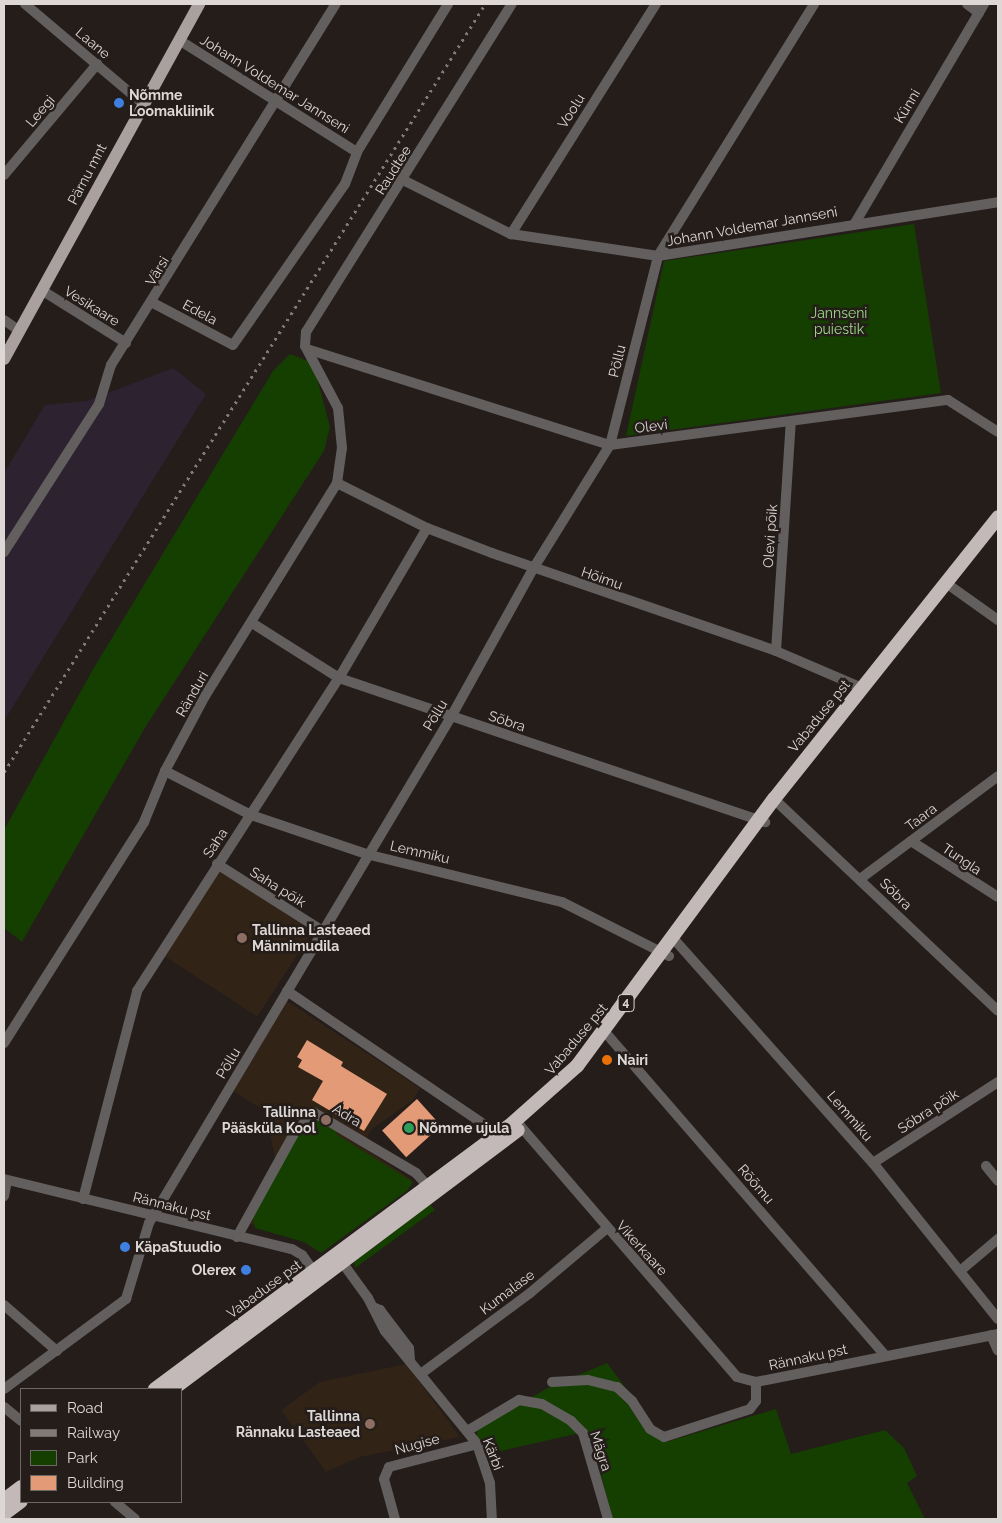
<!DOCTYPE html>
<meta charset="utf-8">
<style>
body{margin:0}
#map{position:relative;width:1002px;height:1523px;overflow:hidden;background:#241d1a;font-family:Raleway,sans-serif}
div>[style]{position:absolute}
.industrial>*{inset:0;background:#2c2230}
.education>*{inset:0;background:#312316;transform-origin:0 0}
.green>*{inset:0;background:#153e01}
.building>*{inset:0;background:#e39a77;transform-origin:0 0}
.minor>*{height:10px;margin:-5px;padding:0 5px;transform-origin:5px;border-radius:5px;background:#635f5f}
.major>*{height:12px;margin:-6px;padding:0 6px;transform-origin:6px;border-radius:6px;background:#a9a09f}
.highway>*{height:14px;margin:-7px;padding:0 7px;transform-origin:7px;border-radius:7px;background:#c4b9b9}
.rail>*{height:2.5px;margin-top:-1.25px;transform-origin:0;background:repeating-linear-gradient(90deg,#817b78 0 2.5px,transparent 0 7.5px)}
.dots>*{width:14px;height:14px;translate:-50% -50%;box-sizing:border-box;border:2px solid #241d1a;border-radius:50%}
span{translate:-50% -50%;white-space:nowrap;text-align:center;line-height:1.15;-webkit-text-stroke:5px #241d1a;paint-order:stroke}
.shield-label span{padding:1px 4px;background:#241d1a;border:1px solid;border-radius:4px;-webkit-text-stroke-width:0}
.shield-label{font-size:12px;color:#ddd8d6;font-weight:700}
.street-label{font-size:14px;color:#ddd8d6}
.poi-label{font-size:14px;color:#ddd8d6;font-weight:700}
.left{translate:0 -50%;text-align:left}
.right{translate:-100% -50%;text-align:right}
.park-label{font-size:14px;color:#9cdb87}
.frame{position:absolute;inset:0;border:5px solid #ddd8d6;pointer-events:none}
.legend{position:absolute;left:20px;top:1388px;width:162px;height:115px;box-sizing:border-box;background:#241d1a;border:1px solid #6e6865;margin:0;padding:6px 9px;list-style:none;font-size:15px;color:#ddd8d6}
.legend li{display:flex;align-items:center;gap:10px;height:25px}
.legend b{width:25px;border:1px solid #6e6865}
</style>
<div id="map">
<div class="industrial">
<div style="clip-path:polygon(173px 368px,206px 394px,4px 721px,4px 473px,45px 405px,87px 401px)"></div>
</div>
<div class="education">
<div style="left:219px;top:870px;width:112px;height:102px;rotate:33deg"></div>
<div style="clip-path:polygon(287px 1001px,420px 1088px,413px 1100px,372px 1129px,361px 1146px,412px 1180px,325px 1243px,250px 1224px,285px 1164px,275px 1158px,265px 1111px,233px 1091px)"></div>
<div style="clip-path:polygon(406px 1364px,460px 1437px,360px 1457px,326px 1472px,281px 1410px,320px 1382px)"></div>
</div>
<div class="green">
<div style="clip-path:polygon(914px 224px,941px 393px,626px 436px,664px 261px)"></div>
<div style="clip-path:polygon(290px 354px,313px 363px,330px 427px,324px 451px,146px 726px,22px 942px,4px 928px,4px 830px,92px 671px,273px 371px)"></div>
<div style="clip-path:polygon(309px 1117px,317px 1117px,339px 1128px,336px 1134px,413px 1182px,408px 1190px,321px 1253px,304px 1242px,255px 1228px,252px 1215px)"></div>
<div style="clip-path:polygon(430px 1204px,435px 1210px,355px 1268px,354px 1262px)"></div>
<div style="clip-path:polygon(607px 1363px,666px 1442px,776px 1409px,791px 1454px,885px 1430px,904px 1448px,917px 1476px,907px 1483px,925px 1519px,613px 1519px,589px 1431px,492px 1453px,477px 1437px,477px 1428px,548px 1388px)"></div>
</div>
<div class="building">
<div style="clip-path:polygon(307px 1040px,343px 1062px,341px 1066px,387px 1094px,364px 1131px,312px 1100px,323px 1081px,298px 1067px,302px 1060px,297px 1057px)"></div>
<div style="left:417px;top:1099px;width:36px;height:47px;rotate:48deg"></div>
</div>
<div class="minor">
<div style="left:25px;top:4px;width:153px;rotate:40.2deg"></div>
<div style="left:967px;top:4px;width:15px;rotate:37deg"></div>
<div style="left:179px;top:40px;width:210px;rotate:32.2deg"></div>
<div style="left:4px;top:175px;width:145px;rotate:-50deg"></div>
<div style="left:403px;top:180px;width:121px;rotate:26.6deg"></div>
<div style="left:511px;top:234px;width:149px;rotate:8.5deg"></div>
<div style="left:658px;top:256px;width:344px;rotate:-9deg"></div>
<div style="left:855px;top:223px;width:254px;rotate:-59.5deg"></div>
<div style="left:511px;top:234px;width:272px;rotate:-57.8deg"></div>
<div style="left:43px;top:291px;width:98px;rotate:32.1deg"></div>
<div style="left:153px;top:303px;width:90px;rotate:27.7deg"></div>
<div style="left:233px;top:345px;width:196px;rotate:-55.2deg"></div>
<div style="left:345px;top:184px;width:34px;rotate:-69deg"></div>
<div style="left:357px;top:152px;width:174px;rotate:-58.4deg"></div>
<div style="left:4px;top:320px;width:19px;rotate:35deg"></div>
<div style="left:310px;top:350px;width:315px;rotate:17.6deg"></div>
<div style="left:610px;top:445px;width:341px;rotate:-7.6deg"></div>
<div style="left:948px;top:400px;width:59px;rotate:32.6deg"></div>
<div style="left:337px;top:483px;width:101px;rotate:26.6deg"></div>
<div style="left:427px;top:528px;width:70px;rotate:21deg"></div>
<div style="left:492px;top:553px;width:300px;rotate:19deg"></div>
<div style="left:776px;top:651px;width:94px;rotate:23.3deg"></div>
<div style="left:4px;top:552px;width:176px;rotate:-57.3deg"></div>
<div style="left:99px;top:404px;width:41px;rotate:-72.9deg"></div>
<div style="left:111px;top:365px;width:425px;rotate:-58.1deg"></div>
<div style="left:946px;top:583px;width:64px;rotate:35.4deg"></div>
<div style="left:252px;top:623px;width:103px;rotate:32.3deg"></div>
<div style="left:339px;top:678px;width:450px;rotate:18.7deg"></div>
<div style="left:776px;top:651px;width:229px;rotate:-86.3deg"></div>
<div style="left:165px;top:771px;width:97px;rotate:27.1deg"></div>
<div style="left:251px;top:815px;width:121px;rotate:18.7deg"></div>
<div style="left:366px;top:854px;width:202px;rotate:13.8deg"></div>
<div style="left:562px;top:902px;width:120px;rotate:26.8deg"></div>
<div style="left:774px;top:799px;width:308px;rotate:43.4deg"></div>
<div style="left:911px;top:841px;width:103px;rotate:32.8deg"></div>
<div style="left:217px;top:864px;width:127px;rotate:32.4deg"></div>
<div style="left:860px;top:879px;width:172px;rotate:-36.7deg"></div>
<div style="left:673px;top:938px;width:301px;rotate:48.4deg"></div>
<div style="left:873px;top:1163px;width:200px;rotate:51.3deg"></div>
<div style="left:287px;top:991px;width:255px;rotate:34.1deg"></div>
<div style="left:605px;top:1032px;width:427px;rotate:49.1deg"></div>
<div style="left:4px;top:1043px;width:262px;rotate:-57.6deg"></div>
<div style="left:144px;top:822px;width:55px;rotate:-67.6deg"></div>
<div style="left:165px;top:771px;width:85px;rotate:-61.9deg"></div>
<div style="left:205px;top:696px;width:251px;rotate:-58.2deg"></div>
<div style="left:337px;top:483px;width:35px;rotate:-82deg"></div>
<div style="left:342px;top:448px;width:40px;rotate:-95.7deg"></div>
<div style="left:338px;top:408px;width:70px;rotate:-118deg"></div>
<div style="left:305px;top:346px;width:14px;rotate:-86deg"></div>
<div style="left:306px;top:332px;width:387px;rotate:-57.9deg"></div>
<div style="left:516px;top:1121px;width:338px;rotate:49.2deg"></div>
<div style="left:737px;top:1377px;width:20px;rotate:15deg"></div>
<div style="left:756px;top:1382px;width:247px;rotate:-11.2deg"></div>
<div style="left:873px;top:1163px;width:149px;rotate:-32.9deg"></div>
<div style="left:986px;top:1166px;width:19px;rotate:51deg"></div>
<div style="left:4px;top:1179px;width:296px;rotate:13.7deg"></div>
<div style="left:292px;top:1249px;width:12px;rotate:31deg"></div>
<div style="left:302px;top:1255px;width:26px;rotate:54deg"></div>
<div style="left:4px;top:1196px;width:16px;rotate:-79deg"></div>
<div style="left:83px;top:1199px;width:215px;rotate:-75.4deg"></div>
<div style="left:137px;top:991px;width:373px;rotate:-57.2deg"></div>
<div style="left:339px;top:678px;width:174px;rotate:-59.6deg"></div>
<div style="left:237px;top:1237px;width:130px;rotate:-61.1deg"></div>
<div style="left:300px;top:1123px;width:17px;rotate:-40deg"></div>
<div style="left:313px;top:1112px;width:120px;rotate:30.6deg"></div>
<div style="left:416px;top:1173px;width:24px;rotate:48deg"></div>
<div style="left:339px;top:1258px;width:49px;rotate:54.1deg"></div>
<div style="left:368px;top:1298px;width:37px;rotate:63deg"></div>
<div style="left:385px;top:1331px;width:146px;rotate:50.8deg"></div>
<div style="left:477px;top:1444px;width:41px;rotate:71.6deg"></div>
<div style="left:490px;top:1483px;width:36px;rotate:87deg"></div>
<div style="left:960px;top:1271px;width:50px;rotate:-40.1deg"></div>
<div style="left:4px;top:1305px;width:70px;rotate:41deg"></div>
<div style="left:373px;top:1307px;width:8px;rotate:23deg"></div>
<div style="left:380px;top:1310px;width:48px;rotate:52.7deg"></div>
<div style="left:409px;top:1348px;width:11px;rotate:85deg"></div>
<div style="left:991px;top:1335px;width:17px;rotate:66deg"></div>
<div style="left:422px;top:1373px;width:134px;rotate:-36.5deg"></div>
<div style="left:530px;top:1293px;width:99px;rotate:-40.1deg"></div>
<div style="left:552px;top:1382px;width:36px;rotate:-3deg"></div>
<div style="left:588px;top:1380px;width:30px;rotate:14deg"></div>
<div style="left:617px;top:1387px;width:21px;rotate:43deg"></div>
<div style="left:632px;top:1401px;width:33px;rotate:57deg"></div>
<div style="left:650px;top:1429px;width:16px;rotate:30deg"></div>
<div style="left:664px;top:1437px;width:90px;rotate:-18deg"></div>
<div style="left:750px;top:1409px;width:10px;rotate:-53deg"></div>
<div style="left:756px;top:1401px;width:19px;rotate:-90deg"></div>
<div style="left:4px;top:1389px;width:152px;rotate:-36.4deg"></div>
<div style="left:126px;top:1299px;width:79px;rotate:-73.2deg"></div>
<div style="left:149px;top:1223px;width:589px;rotate:-59.17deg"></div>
<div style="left:451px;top:717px;width:169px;rotate:-61deg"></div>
<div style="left:533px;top:569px;width:146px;rotate:-58.2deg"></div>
<div style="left:610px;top:445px;width:195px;rotate:-75.7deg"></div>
<div style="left:658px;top:256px;width:296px;rotate:-58.2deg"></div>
<div style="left:4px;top:1407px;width:22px;rotate:39deg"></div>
<div style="left:467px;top:1431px;width:61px;rotate:-30.8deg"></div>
<div style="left:519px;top:1400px;width:23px;rotate:10deg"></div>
<div style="left:542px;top:1404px;width:34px;rotate:30deg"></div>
<div style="left:571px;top:1421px;width:17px;rotate:45deg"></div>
<div style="left:583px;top:1433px;width:90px;rotate:73.8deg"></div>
<div style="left:115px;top:1502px;width:26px;rotate:40deg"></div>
<div style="left:395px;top:1519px;width:41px;rotate:-105.4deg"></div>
<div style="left:384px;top:1479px;width:13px;rotate:-67deg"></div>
<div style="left:389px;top:1467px;width:91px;rotate:-14.6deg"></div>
</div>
<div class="major">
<div style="left:4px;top:359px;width:405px;rotate:-61.2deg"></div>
</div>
<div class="highway">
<div style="left:155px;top:1389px;width:440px;rotate:-36.6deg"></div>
<div style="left:508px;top:1127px;width:92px;rotate:-41.5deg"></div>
<div style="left:577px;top:1066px;width:332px;rotate:-53.6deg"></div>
<div style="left:774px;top:799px;width:360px;rotate:-51.5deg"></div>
<div style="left:173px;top:1389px;width:431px;rotate:-36.9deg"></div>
<div style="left:4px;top:1500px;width:21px;rotate:-37deg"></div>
<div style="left:4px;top:1514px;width:21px;rotate:-37deg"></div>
</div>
<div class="rail">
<div style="left:4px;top:772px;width:906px;rotate:-57.94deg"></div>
</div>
<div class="dots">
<div style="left:119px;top:103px;background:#3f7fe0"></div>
<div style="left:242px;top:938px;background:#8d6e63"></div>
<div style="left:607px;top:1060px;background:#e8710a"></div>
<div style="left:326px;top:1120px;background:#8d6e63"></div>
<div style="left:409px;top:1128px;background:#2e9e5b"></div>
<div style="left:125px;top:1247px;background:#3f7fe0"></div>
<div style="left:246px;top:1270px;background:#3f7fe0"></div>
<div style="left:370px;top:1424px;background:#8d6e63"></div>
</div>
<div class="shield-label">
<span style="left:626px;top:1003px">4</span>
</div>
<div class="street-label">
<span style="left:93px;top:43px;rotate:40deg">Laane</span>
<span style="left:275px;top:84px;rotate:32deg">Johann Voldemar Jannseni</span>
<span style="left:907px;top:106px;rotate:-59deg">Künni</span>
<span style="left:40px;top:111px;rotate:-50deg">Leegi</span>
<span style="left:571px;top:111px;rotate:-58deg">Voolu</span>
<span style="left:393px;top:170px;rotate:-58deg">Raudtee</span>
<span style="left:87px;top:174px;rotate:-62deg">Pärnu mnt</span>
<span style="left:752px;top:226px;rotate:-10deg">Johann Voldemar Jannseni</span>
<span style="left:157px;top:271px;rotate:-59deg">Värsi</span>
<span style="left:92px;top:306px;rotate:32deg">Vesikaare</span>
<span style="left:200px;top:312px;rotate:28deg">Edela</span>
<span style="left:617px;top:361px;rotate:-76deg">Põllu</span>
<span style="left:651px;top:426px;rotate:-7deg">Olevi</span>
<span style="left:770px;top:536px;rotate:-86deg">Olevi põik</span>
<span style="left:602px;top:578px;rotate:19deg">Hõimu</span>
<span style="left:192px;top:694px;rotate:-60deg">Ränduri</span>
<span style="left:435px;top:715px;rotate:-59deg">Põllu</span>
<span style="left:819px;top:716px;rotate:-51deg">Vabaduse pst</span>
<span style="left:507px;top:721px;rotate:18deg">Sõbra</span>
<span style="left:921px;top:817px;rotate:-37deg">Taara</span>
<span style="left:215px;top:843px;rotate:-56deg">Saha</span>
<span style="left:420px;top:852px;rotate:13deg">Lemmiku</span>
<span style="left:962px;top:859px;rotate:34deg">Tungla</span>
<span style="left:278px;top:887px;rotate:32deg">Saha põik</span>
<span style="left:896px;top:894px;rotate:44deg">Sõbra</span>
<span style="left:576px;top:1039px;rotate:-50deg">Vabaduse pst</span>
<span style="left:228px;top:1063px;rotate:-59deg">Põllu</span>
<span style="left:928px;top:1111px;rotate:-33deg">Sõbra põik</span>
<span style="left:347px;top:1115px;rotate:31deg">Adra</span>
<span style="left:850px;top:1116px;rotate:49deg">Lemmiku</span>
<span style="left:756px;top:1184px;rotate:49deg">Rõõmu</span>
<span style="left:172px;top:1206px;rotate:14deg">Rännaku pst</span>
<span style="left:642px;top:1248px;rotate:48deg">Vikerkaare</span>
<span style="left:264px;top:1289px;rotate:-36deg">Vabaduse pst</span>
<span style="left:507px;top:1292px;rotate:-37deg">Kumalase</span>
<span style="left:808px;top:1357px;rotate:-12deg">Rännaku pst</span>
<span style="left:417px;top:1444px;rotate:-15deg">Nugise</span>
<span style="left:601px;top:1451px;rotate:72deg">Mägra</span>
<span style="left:493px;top:1454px;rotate:69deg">Kärbi</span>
</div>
<div class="poi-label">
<span class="left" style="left:129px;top:103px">Nõmme<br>Loomakliinik</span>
<span class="left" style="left:252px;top:938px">Tallinna Lasteaed<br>Männimudila</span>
<span class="left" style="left:617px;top:1060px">Nairi</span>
<span class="right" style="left:316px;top:1120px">Tallinna<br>Pääsküla Kool</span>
<span class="left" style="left:419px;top:1128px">Nõmme ujula</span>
<span class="left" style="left:135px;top:1247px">KäpaStuudio</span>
<span class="right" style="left:236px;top:1270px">Olerex</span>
<span class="right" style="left:360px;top:1424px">Tallinna<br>Rännaku Lasteaed</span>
</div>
<div class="park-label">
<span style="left:839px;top:321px">Jannseni<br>puiestik</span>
</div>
<div class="frame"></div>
<ul class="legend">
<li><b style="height:6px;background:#a9a09f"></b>Road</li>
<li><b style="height:6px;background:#817b78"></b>Railway</li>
<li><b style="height:14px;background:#153e01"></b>Park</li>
<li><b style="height:14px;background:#e39a77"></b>Building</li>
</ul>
</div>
